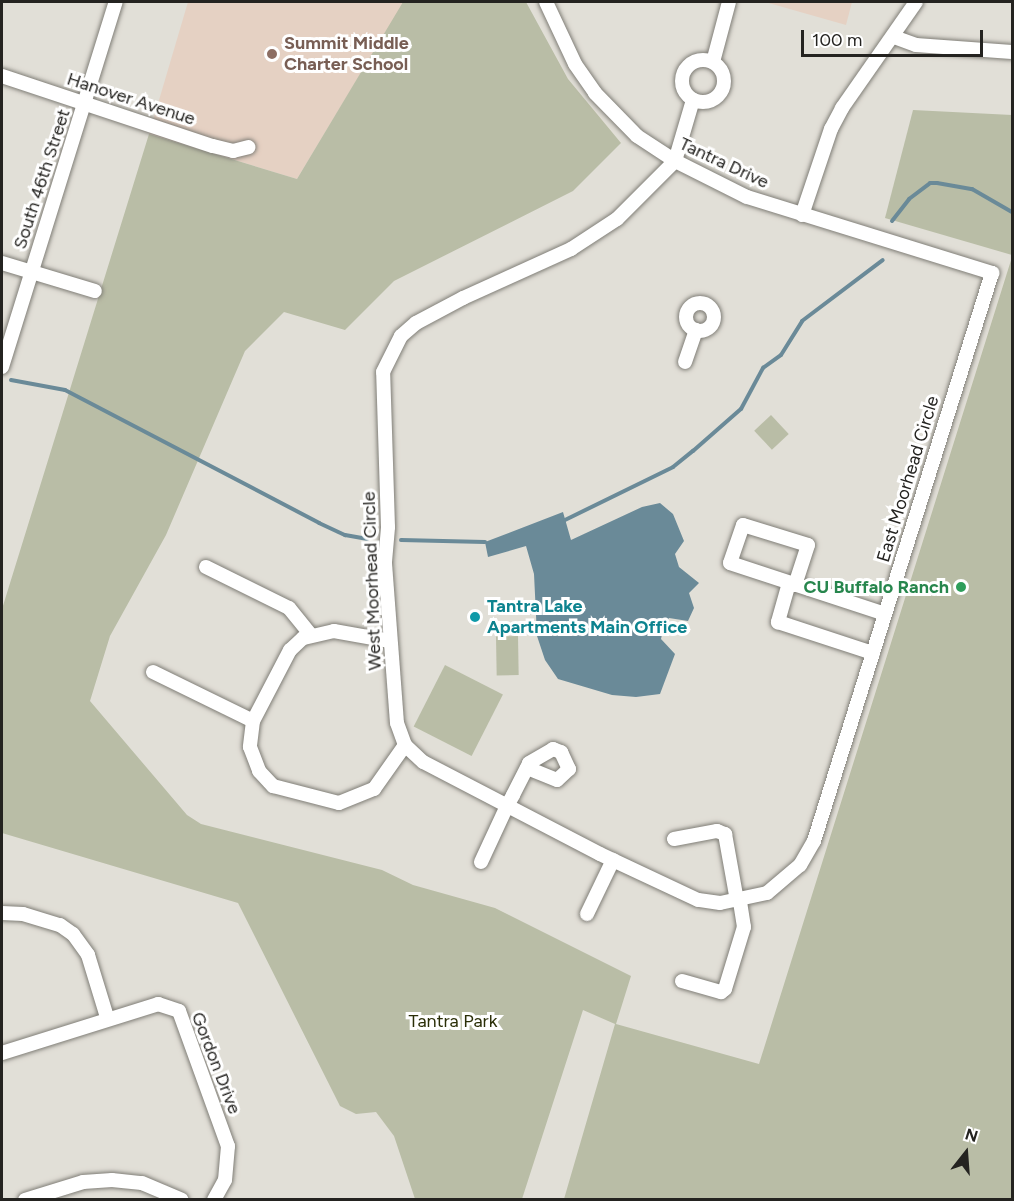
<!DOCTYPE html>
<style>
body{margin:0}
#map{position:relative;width:1014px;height:1201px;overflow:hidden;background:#e1dfd7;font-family:Figtree,sans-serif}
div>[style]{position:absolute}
.education>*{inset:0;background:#e5d1c3}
.green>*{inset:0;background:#b9bda6;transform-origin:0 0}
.water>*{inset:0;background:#6a8a98}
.stream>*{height:4px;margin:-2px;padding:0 2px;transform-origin:2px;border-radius:2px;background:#6a8a98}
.roads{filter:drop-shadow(0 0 2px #807e77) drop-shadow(0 0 2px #807e77)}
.minor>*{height:14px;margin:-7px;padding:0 7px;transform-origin:7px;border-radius:7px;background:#fff}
.minor>.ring{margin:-7px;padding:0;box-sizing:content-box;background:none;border:14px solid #fff;border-radius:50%}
.dots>*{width:16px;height:16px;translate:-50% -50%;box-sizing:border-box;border:3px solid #fff;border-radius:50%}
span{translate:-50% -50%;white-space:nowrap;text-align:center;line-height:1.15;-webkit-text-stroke:6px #fff;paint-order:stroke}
.education-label{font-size:18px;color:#785e54;font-weight:700}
.left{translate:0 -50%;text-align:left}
.street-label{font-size:18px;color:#242320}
.leisure-label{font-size:18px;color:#27864d;font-weight:700}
.right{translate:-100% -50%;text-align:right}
.culture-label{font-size:18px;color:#0d838f;font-weight:700}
.park-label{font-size:18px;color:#2a2e07}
.frame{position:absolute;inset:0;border:3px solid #242320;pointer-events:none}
.north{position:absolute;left:936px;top:1123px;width:60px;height:60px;-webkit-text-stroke:4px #fff;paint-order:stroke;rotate:17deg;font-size:16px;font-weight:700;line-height:24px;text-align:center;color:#242320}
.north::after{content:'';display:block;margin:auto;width:21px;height:27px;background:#242320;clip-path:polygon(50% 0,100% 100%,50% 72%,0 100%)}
.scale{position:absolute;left:801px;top:30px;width:182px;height:27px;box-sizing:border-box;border:3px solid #242320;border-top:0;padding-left:8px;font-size:18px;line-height:21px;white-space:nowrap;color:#242320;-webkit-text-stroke:4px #fff;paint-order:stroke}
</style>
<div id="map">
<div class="education">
<div style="clip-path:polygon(188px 2px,404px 2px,297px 179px,149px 134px)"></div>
<div style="clip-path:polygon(765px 2px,852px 2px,846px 25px)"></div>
</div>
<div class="green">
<div style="clip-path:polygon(403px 2px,526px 2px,568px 79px,621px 143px,573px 191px,394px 281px,345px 330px,284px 312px,245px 351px,166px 535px,110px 636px,90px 701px,187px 815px,201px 824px,382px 870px,413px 885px,495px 908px,631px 976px,616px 1024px,759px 1064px,1012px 257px,1012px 1199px,564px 1199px,615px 1024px,583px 1010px,522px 1199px,415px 1199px,394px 1136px,376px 1112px,356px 1114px,340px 1106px,238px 903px,2px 833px,2px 609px,149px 134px,297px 179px)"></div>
<div style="clip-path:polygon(913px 110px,1012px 115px,1012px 255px,885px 218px)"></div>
<div style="left:771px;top:415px;width:26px;height:23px;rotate:47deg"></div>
<div style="left:518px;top:636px;width:39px;height:22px;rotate:89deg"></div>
<div style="left:445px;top:665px;width:65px;height:69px;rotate:27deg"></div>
</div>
<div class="water">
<div style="clip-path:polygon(660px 503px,673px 514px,684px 541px,675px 554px,679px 567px,699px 583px,689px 593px,694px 608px,688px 621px,669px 618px,663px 630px,661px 639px,675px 654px,660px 694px,636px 697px,612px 695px,558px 679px,545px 660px,537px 636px,534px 574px,526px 546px,488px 557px,485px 542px,563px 512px,571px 540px,642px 507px)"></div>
</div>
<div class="stream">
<div style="left:892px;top:221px;width:28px;rotate:-52deg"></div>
<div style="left:909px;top:199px;width:26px;rotate:-37deg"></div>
<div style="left:930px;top:183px;width:7px"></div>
<div style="left:937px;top:183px;width:36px;rotate:10deg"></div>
<div style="left:972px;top:189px;width:46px;rotate:29.9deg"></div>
<div style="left:11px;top:380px;width:55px;rotate:10.5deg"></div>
<div style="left:65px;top:390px;width:287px;rotate:27.6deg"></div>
<div style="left:319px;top:523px;width:29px;rotate:25deg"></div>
<div style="left:345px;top:535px;width:23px;rotate:10deg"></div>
<div style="left:565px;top:520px;width:120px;rotate:-26.1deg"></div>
<div style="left:673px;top:467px;width:26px;rotate:-39deg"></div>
<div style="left:693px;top:451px;width:64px;rotate:-41.2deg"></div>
<div style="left:741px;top:409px;width:47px;rotate:-61.8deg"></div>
<div style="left:763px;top:368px;width:22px;rotate:-36deg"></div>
<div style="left:781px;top:355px;width:40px;rotate:-58deg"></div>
<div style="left:802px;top:321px;width:101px;rotate:-37deg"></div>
<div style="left:401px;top:540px;width:84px;rotate:1.4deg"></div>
</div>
<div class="roads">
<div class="minor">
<div style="left:546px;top:2px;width:68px;rotate:64.9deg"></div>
<div style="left:575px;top:64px;width:35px;rotate:55deg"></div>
<div style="left:595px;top:93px;width:60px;rotate:45.7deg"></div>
<div style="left:637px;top:136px;width:45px;rotate:33.3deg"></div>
<div style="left:675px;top:161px;width:80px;rotate:26.6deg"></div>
<div style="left:747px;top:197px;width:257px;rotate:17.2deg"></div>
<div style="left:992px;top:273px;width:595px;rotate:107.4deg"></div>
<div style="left:814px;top:841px;width:28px;rotate:120deg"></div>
<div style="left:800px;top:865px;width:43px;rotate:139.7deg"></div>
<div style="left:767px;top:893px;width:48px;rotate:168deg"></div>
<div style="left:720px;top:903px;width:22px;rotate:-172deg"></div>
<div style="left:698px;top:900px;width:108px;rotate:-154.9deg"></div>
<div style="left:600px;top:854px;width:199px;rotate:-152.5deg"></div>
<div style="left:423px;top:762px;width:25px;rotate:-137deg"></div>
<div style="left:405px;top:745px;width:23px;rotate:-110deg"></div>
<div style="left:397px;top:723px;width:161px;rotate:-94.3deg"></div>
<div style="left:385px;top:562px;width:35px;rotate:-85deg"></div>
<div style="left:388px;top:527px;width:155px;rotate:-91.8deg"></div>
<div style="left:383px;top:372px;width:40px;rotate:-63.4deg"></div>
<div style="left:401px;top:336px;width:20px;rotate:-41deg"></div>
<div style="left:416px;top:323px;width:53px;rotate:-28deg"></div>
<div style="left:463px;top:298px;width:119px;rotate:-24.4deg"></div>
<div style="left:571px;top:249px;width:55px;rotate:-33.1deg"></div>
<div style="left:617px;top:219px;width:82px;rotate:-45deg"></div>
<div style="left:675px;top:161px;width:64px;rotate:-73.6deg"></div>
<div style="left:894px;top:37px;width:23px;rotate:20deg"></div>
<div style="left:916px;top:45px;width:96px;rotate:4.2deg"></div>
<div class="ring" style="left:682px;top:60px;width:28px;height:28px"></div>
<div style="left:713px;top:62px;width:62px;rotate:-75.1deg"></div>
<div style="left:2px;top:76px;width:222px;rotate:18.4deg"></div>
<div style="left:213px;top:146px;width:21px;rotate:14deg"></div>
<div style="left:233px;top:151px;width:16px;rotate:-14deg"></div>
<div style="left:802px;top:215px;width:91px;rotate:-71.4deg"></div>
<div style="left:831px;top:129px;width:24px;rotate:-62deg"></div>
<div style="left:842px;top:108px;width:129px;rotate:-55.1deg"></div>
<div style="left:2px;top:263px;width:97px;rotate:16.8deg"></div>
<div class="ring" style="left:686px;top:303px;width:14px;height:14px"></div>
<div style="left:685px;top:362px;width:34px;rotate:-71deg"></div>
<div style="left:2px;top:367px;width:382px;rotate:-72.7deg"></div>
<div style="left:206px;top:567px;width:93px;rotate:26.3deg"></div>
<div style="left:289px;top:608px;width:35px;rotate:51deg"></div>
<div style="left:789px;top:583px;width:41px;rotate:105.8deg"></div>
<div style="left:778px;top:622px;width:100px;rotate:18.1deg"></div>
<div style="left:795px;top:585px;width:42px;rotate:-72deg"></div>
<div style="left:808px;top:545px;width:68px;rotate:-162.9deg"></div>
<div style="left:743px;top:525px;width:40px;rotate:108.9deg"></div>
<div style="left:730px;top:563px;width:163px;rotate:18.2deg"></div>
<div style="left:390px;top:641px;width:57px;rotate:-169.9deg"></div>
<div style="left:334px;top:631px;width:32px;rotate:167deg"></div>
<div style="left:303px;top:638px;width:18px;rotate:137deg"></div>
<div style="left:290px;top:650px;width:80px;rotate:117.5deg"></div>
<div style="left:253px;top:721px;width:26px;rotate:97deg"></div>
<div style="left:250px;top:747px;width:26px;rotate:69deg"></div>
<div style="left:259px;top:771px;width:21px;rotate:47deg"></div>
<div style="left:273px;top:786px;width:68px;rotate:14.4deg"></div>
<div style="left:339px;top:803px;width:38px;rotate:-22deg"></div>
<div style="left:374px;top:789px;width:54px;rotate:-54.8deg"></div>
<div style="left:153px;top:672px;width:111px;rotate:26.1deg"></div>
<div style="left:674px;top:839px;width:44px;rotate:-10.5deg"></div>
<div style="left:717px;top:831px;width:9px;rotate:21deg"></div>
<div style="left:725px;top:834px;width:68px;rotate:79.8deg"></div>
<div style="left:481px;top:862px;width:62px;rotate:-65.1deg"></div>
<div style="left:507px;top:806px;width:13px;rotate:-61deg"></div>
<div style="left:513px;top:795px;width:30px;rotate:-63deg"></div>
<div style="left:527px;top:768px;width:5px;rotate:-68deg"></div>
<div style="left:529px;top:763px;width:28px;rotate:-30deg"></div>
<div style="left:553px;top:749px;width:9px;rotate:21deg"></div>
<div style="left:561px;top:752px;width:19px;rotate:65deg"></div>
<div style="left:569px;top:769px;width:16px;rotate:137deg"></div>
<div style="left:557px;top:780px;width:32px;rotate:-158deg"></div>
<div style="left:2px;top:913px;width:21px;rotate:3deg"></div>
<div style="left:23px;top:914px;width:39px;rotate:17deg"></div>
<div style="left:60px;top:925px;width:16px;rotate:35deg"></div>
<div style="left:73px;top:934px;width:26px;rotate:54deg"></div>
<div style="left:88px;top:955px;width:65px;rotate:73deg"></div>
<div style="left:587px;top:914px;width:60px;rotate:-64.3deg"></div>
<div style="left:682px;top:981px;width:41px;rotate:15.8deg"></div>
<div style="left:721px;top:992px;width:5px;rotate:-37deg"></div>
<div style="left:725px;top:989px;width:65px;rotate:-73deg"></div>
<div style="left:744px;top:927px;width:26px;rotate:-99deg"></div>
<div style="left:2px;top:1053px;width:164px;rotate:-17.4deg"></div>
<div style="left:158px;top:1004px;width:22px;rotate:18deg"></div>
<div style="left:179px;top:1011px;width:144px;rotate:70.1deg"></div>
<div style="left:228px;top:1146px;width:34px;rotate:95deg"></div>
<div style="left:225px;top:1180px;width:23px;rotate:119deg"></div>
<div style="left:25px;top:1200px;width:61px;rotate:-17.2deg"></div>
<div style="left:83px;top:1182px;width:29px;rotate:-4deg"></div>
<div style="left:112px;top:1180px;width:30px;rotate:6deg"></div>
<div style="left:142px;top:1183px;width:43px;rotate:23deg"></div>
</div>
</div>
<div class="dots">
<div style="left:272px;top:54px;background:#8d6e63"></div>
<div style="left:961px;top:587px;background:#2e9e5b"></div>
<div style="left:475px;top:617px;background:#0f9aa8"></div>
</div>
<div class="education-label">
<span class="left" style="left:284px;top:54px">Summit Middle<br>Charter School</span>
</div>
<div class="street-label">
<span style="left:131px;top:99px;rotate:18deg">Hanover Avenue</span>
<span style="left:724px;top:163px;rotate:25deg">Tantra Drive</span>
<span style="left:42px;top:179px;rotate:-72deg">South 46th Street</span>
<span style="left:908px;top:479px;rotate:-73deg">East Moorhead Circle</span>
<span style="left:372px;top:581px;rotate:-92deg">West Moorhead Circle</span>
<span style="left:216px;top:1063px;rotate:69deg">Gordon Drive</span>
</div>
<div class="leisure-label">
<span class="right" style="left:949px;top:587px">CU Buffalo Ranch</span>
</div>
<div class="culture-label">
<span class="left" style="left:487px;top:617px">Tantra Lake<br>Apartments Main Office</span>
</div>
<div class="park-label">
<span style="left:453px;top:1021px">Tantra Park</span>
</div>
<div class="frame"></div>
<div class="north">N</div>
<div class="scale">100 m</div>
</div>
